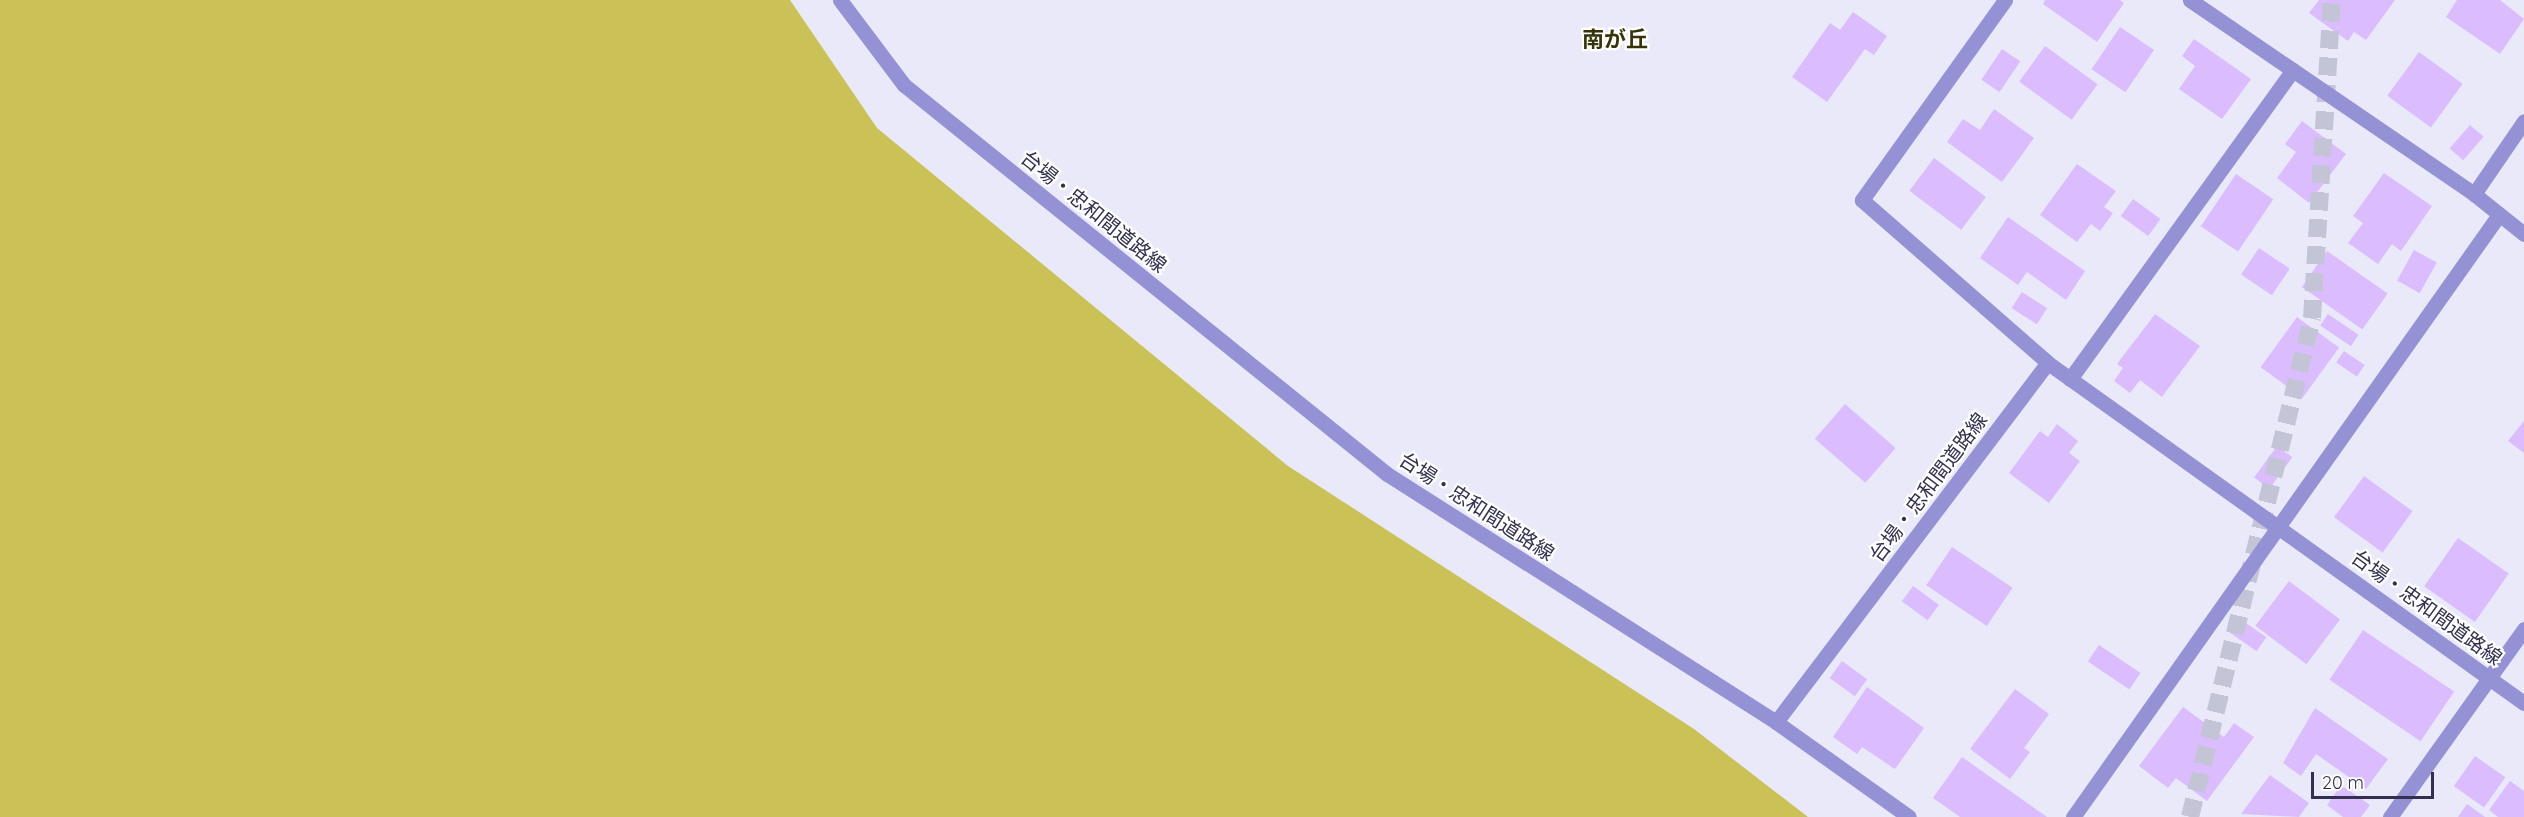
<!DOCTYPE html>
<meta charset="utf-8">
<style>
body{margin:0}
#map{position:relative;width:2524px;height:817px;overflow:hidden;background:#e9e9f9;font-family:Quicksand,"Noto Sans JP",sans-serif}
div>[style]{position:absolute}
.green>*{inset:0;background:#cac256}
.building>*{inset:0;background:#dbbdff;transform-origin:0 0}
.highway-tunnel>*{height:18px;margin-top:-9px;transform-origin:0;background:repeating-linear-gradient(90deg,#c4c4d7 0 18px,transparent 0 27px)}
.street>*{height:15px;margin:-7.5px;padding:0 7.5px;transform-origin:7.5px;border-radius:7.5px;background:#9491d5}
span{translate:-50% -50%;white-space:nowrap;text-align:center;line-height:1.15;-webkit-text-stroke:4.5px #fff;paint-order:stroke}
.street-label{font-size:20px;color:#32304e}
.quarter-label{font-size:22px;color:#363308;font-weight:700}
.scale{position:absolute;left:2311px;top:772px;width:123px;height:27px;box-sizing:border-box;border:3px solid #32304e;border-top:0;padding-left:8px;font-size:18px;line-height:21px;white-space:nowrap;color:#32304e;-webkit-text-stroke:4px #fff;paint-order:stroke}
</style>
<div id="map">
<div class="green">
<div style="clip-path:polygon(0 0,790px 0,877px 128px,1288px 466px,1694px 729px,1808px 817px,0 817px)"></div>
</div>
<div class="building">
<div style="clip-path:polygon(2045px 0,2120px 0,2124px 3px,2097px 42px,2043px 4px)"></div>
<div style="clip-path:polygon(2319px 0,2395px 0,2366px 40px,2354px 32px,2348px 41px,2309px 13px)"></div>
<div style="clip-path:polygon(2457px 0,2500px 0,2524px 19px,2500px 54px,2446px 17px)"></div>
<div style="clip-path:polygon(1853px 12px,1887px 36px,1874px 55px,1865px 49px,1827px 102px,1792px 77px,1830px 23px,1840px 30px)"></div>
<div style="left:2120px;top:27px;width:41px;height:51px;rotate:34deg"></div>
<div style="clip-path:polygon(2194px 39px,2251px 79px,2222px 119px,2179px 89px,2195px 66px,2182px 56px)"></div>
<div style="left:2045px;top:46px;width:65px;height:44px;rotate:36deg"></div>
<div style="left:2002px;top:49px;width:22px;height:37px;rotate:34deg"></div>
<div style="left:2419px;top:52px;width:54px;height:54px;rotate:36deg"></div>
<div style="clip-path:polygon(1994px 109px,2034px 138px,2002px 182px,1947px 142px,1963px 119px,1980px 130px)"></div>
<div style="clip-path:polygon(2302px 121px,2346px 154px,2309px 203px,2277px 178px,2296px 152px,2285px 144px)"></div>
<div style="left:2470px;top:125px;width:18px;height:31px;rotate:41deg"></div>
<div style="left:1934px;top:158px;width:65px;height:41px;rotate:37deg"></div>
<div style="clip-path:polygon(2077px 164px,2116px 191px,2104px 207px,2113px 213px,2100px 231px,2091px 224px,2077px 242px,2040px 215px)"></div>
<div style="clip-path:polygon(2384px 173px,2432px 206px,2401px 251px,2392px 244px,2378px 264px,2348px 243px,2363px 223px,2353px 216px)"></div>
<div style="left:2236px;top:174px;width:45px;height:63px;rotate:34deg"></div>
<div style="left:2133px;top:199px;width:34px;height:21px;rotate:36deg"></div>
<div style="clip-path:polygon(2008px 217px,2085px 271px,2066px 300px,2027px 272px,2018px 285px,1980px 258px)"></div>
<div style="left:2259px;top:248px;width:37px;height:32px;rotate:34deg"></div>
<div style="left:2414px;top:250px;width:26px;height:35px;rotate:29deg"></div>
<div style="left:2327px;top:251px;width:74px;height:44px;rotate:35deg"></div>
<div style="left:2022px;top:292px;width:30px;height:19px;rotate:33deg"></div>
<div style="clip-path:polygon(2155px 314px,2200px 346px,2162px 397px,2140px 380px,2130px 393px,2114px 381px,2123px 368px,2117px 364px)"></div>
<div style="left:2328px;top:314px;width:37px;height:14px;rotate:34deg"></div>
<div style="left:2297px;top:317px;width:52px;height:62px;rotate:36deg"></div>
<div style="left:2344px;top:351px;width:25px;height:14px;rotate:34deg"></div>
<div style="left:1845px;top:404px;width:67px;height:46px;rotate:41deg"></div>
<div style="clip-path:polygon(2524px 421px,2524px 453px,2508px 441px)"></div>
<div style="clip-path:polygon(2057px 424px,2078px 441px,2069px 453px,2080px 461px,2049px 503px,2009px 473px,2040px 431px,2048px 437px)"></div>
<div style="left:2277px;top:446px;width:19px;height:39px;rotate:36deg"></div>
<div style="left:2364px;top:476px;width:60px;height:51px;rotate:36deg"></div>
<div style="left:2458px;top:538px;width:62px;height:59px;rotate:35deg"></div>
<div style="left:1952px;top:547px;width:73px;height:46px;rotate:34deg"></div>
<div style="left:2289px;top:581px;width:64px;height:56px;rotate:37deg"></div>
<div style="left:1913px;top:586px;width:32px;height:19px;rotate:36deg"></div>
<div style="left:2236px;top:616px;width:37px;height:17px;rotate:35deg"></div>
<div style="left:2363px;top:630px;width:110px;height:60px;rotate:34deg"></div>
<div style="left:2099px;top:645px;width:50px;height:20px;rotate:34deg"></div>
<div style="left:1842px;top:661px;width:31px;height:21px;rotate:36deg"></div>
<div style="clip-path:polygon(1867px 687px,1924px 728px,1895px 769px,1862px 747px,1857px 754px,1833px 737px)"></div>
<div style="clip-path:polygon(2015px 689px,2049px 714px,2024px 748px,2030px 752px,2010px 779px,1970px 749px)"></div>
<div style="clip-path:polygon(2183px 707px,2224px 737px,2234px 723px,2254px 737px,2207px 801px,2176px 778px,2168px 788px,2139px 766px)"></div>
<div style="clip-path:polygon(2315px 708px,2388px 759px,2366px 789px,2316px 754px,2301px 776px,2283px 763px)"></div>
<div style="left:2475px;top:756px;width:37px;height:37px;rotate:35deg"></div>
<div style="clip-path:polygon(1962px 757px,2047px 817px,1960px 817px,1933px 798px)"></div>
<div style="clip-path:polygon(2270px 775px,2309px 803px,2299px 817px,2241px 814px)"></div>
<div style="clip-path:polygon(2510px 781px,2524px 791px,2524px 817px,2498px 817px,2489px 810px)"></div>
<div style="clip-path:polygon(2341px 785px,2370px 805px,2361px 817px,2343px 817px,2327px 805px)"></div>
<div style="clip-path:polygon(2467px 804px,2485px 817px,2458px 817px)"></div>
</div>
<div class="highway-tunnel">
<div style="left:2190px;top:817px;width:514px;rotate:-76.26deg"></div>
<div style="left:2312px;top:318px;width:319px;rotate:-86.4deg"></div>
</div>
<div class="street">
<div style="left:840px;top:0;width:106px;rotate:53deg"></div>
<div style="left:904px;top:85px;width:620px;rotate:38.85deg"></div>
<div style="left:1387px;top:474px;width:461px;rotate:32.5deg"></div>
<div style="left:1776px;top:722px;width:163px;rotate:35.5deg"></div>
<div style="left:2005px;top:0;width:246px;rotate:125.6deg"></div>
<div style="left:1862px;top:200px;width:247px;rotate:41.2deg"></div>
<div style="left:2048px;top:363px;width:585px;rotate:35.54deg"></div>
<div style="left:2190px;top:0;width:344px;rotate:34.3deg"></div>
<div style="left:2474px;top:194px;width:64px;rotate:38.7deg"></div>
<div style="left:2474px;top:194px;width:88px;rotate:-55.6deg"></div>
<div style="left:2070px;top:379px;width:381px;rotate:-54.2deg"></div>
<div style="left:1776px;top:722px;width:450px;rotate:-52.9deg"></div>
<div style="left:2073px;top:817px;width:736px;rotate:-54.73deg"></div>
<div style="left:2390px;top:817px;width:231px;rotate:-54.5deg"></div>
</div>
<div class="street-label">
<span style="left:1094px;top:211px;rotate:39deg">台場・忠和間道路線</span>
<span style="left:1928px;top:487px;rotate:-53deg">台場・忠和間道路線</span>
<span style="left:1477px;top:506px;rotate:33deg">台場・忠和間道路線</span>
<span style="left:2427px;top:607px;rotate:36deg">台場・忠和間道路線</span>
</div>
<div class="quarter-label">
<span style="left:1615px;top:40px">南が丘</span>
</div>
<div class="scale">20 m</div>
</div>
